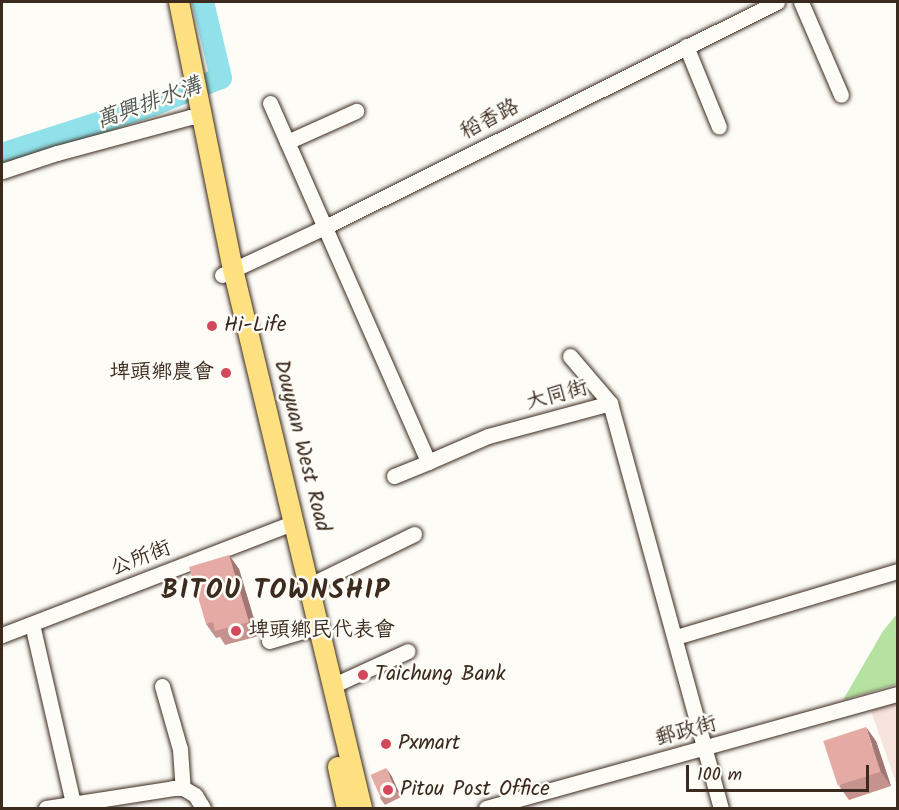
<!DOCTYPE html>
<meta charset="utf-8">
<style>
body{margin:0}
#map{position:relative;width:899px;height:810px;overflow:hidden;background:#fdfcf7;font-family:Kalam,"LXGW WenKai TC",sans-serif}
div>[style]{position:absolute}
.built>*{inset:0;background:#f6e3de}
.green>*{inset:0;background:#b5e2a1}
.river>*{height:22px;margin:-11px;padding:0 11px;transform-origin:11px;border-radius:11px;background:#90e1e9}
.roads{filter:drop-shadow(0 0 2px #3b2a1e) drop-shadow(0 0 2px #3b2a1e)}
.minor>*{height:15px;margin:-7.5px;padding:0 7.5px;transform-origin:7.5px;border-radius:7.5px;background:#fdfcf7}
.major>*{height:20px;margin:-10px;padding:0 10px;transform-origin:10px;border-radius:10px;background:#fde080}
.wall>*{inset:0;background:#c5928d}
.shaded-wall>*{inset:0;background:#a07773}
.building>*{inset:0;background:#e5aaa4;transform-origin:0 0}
.dots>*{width:16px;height:16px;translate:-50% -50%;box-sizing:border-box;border:3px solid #fdfcf7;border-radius:50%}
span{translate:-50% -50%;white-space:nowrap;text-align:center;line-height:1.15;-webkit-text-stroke:5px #fdfcf7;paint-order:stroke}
.street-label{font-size:21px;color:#3b2a1e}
.poi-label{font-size:21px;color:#3b2a1e}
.left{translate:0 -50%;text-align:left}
.right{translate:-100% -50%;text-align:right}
.water-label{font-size:22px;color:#505851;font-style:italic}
.district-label{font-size:27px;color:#3b2a1e;font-weight:700;letter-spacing:1.5px}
.frame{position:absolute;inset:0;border:3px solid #3b2a1e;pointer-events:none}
.scale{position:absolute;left:686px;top:765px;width:183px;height:27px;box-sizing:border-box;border:3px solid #3b2a1e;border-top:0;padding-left:8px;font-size:18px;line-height:21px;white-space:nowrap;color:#3b2a1e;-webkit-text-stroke:4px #fdfcf7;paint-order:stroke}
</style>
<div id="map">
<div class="built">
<div style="clip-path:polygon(897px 699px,897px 786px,870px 708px)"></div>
</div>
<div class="green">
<div style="clip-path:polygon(897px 614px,897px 684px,843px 700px,883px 631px)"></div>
</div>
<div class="river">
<div style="left:2px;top:154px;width:157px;rotate:-17.9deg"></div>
<div style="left:151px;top:106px;width:75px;rotate:-21.8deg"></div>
<div style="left:221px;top:78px;width:78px;rotate:-103.3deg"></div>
</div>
<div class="roads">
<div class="minor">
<div style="left:801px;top:2px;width:101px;rotate:66.7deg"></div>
<div style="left:686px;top:46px;width:87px;rotate:67.8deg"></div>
<div style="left:270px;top:103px;width:392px;rotate:66.2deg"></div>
<div style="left:428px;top:462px;width:65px;rotate:-23.4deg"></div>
<div style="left:488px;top:436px;width:126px;rotate:-15.1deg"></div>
<div style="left:610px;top:403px;width:420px;rotate:74.7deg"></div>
<div style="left:287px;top:142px;width:76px;rotate:-24.2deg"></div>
<div style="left:2px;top:171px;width:58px;rotate:-18.1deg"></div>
<div style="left:57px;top:153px;width:138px;rotate:-15.1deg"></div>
<div style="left:190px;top:117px;width:12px"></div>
<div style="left:222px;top:275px;width:114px;rotate:-25deg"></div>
<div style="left:325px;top:227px;width:505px;rotate:-26.46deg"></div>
<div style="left:570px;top:356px;width:62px;rotate:49.6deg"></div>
<div style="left:394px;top:476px;width:37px;rotate:-22deg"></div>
<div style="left:310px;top:585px;width:116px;rotate:-26.1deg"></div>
<div style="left:32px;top:624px;width:189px;rotate:77.1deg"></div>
<div style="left:2px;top:635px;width:314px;rotate:-21.1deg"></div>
<div style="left:676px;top:637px;width:232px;rotate:-16.6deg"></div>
<div style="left:269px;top:641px;width:53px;rotate:-16.4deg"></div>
<div style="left:334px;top:685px;width:81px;rotate:-24.7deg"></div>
<div style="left:162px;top:686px;width:66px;rotate:74.1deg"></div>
<div style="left:180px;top:749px;width:39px;rotate:86deg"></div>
<div style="left:46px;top:808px;width:129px;rotate:-8.9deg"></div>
<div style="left:173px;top:788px;width:10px"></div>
<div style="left:183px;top:788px;width:14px;rotate:30deg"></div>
<div style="left:195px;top:795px;width:15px;rotate:58deg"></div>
<div style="left:486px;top:808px;width:427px;rotate:-15.5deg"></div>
</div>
<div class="major">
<div style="left:179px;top:2px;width:272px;rotate:78.6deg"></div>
<div style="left:233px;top:269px;width:554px;rotate:76.54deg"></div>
<div style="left:338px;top:767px;width:42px;rotate:77.6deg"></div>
</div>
</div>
<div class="wall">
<div style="clip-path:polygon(229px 555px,239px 569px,259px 636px,225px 645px,220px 637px,216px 638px,206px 624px)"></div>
<div style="clip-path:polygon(876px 741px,891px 786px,849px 800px,839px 786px)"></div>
<div style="clip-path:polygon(391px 775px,401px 797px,385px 805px,380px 798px)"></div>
</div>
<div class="shaded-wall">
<div style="clip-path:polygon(229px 555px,239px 569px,259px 636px,249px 622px)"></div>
<div style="clip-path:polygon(866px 727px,876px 741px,891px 786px,881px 772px)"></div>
<div style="clip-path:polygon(386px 768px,391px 775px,401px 797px,396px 790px)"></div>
</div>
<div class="building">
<div style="clip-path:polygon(229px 555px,249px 622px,215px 631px,213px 622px,206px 624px,189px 567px)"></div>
<div style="left:866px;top:727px;width:47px;height:45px;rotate:72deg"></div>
<div style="left:386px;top:768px;width:24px;height:17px;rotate:66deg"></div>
</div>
<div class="dots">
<div style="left:212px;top:326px;background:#d1495b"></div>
<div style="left:226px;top:373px;background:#d1495b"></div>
<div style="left:236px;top:631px;background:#d1495b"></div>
<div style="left:363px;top:675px;background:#d1495b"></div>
<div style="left:386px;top:744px;background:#d1495b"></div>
<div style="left:388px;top:790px;background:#d1495b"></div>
</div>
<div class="street-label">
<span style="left:490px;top:120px;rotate:-27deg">稻香路</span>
<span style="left:557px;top:396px;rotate:-15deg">大同街</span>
<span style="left:301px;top:446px;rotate:76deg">Douyuan West Road</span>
<span style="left:141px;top:559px;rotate:-21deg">公所街</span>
<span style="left:686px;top:732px;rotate:-15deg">郵政街</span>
</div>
<div class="poi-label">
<span class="left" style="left:224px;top:326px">Hi-Life</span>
<span class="right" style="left:214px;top:373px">埤頭鄉農會</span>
<span class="left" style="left:248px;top:631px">埤頭鄉民代表會</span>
<span class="left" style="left:375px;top:675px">Taichung Bank</span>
<span class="left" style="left:398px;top:744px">Pxmart</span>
<span class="left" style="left:400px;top:790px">Pitou Post Office</span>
</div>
<div class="water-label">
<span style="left:149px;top:104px;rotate:-20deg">萬興排水溝</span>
</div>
<div class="district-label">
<span style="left:276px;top:591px">BITOU TOWNSHIP</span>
</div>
<div class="frame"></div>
<div class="scale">100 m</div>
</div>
